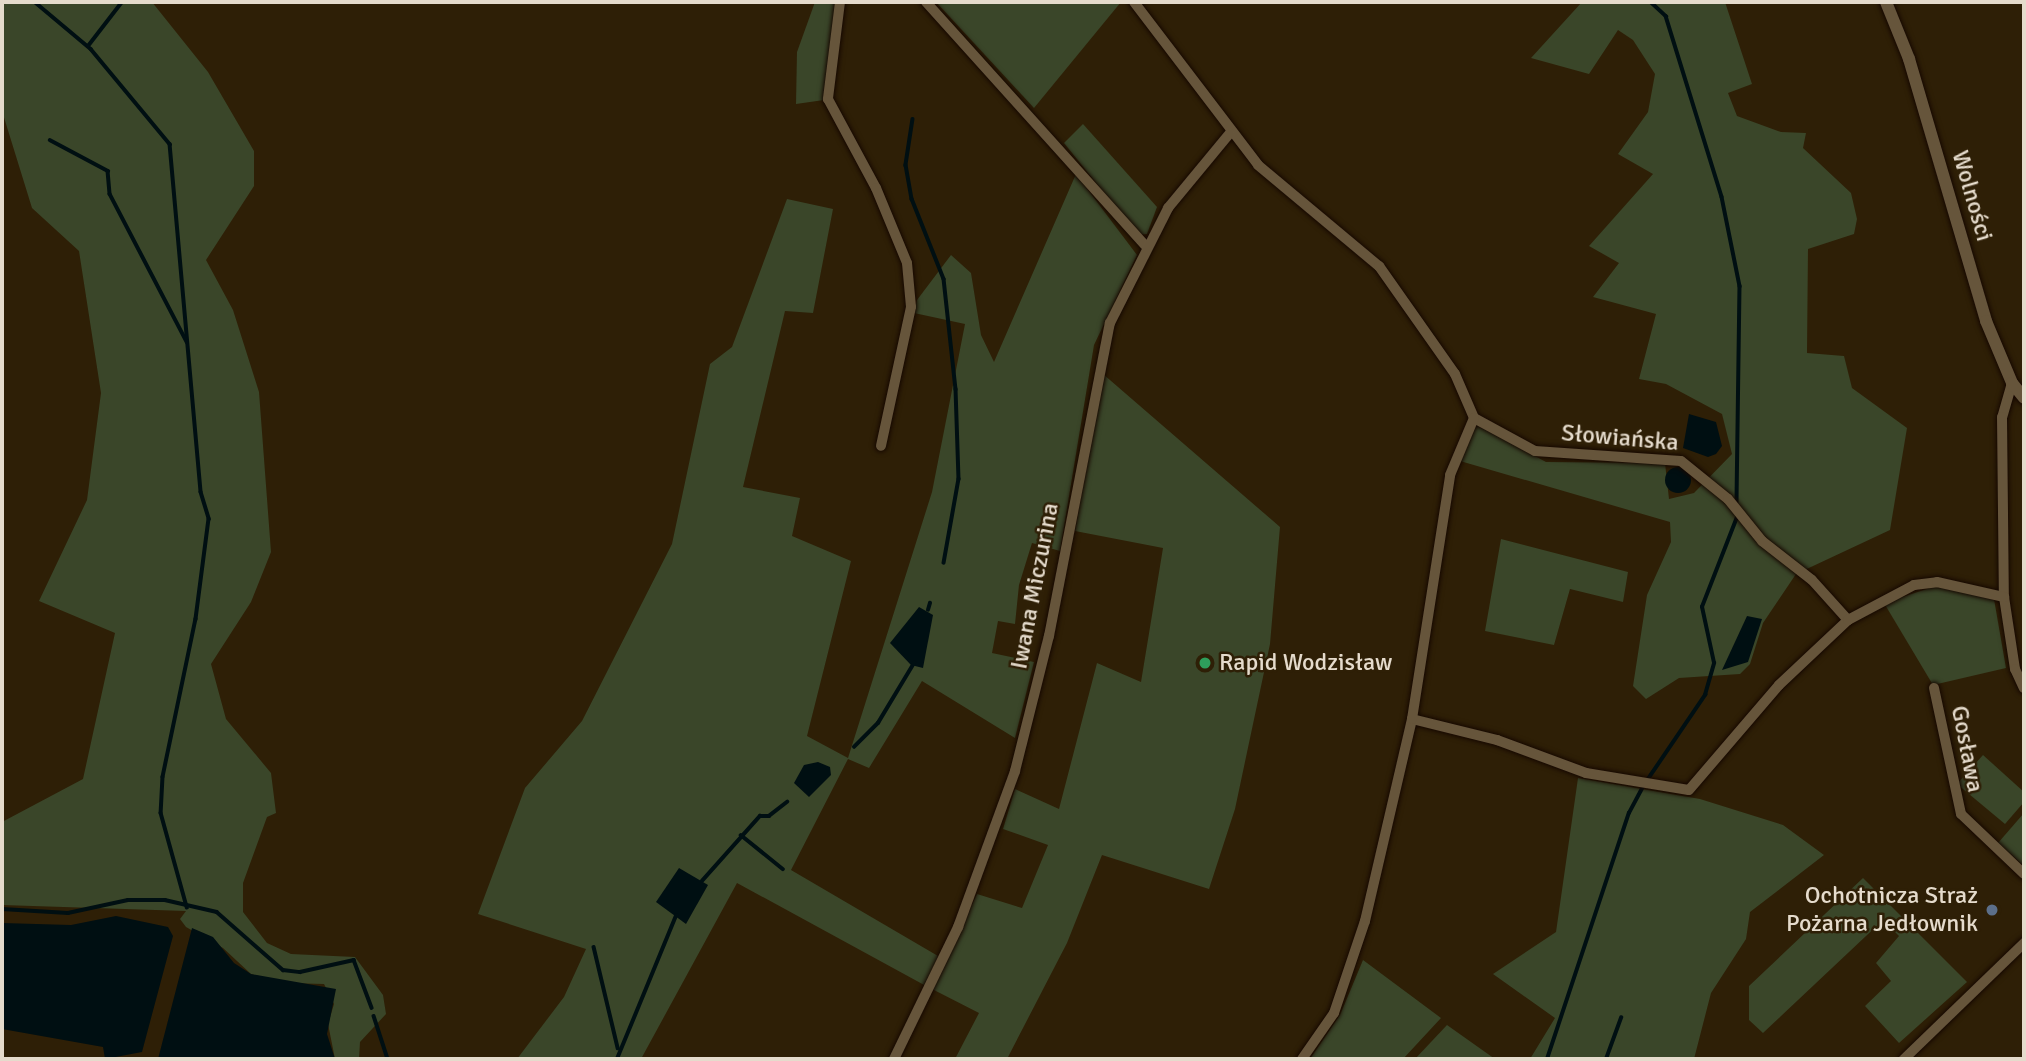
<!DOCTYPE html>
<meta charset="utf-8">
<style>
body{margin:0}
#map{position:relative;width:2026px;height:1061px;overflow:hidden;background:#2e1f06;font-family:Signika,sans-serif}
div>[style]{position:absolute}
.green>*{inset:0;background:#3a4629}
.water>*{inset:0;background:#000f12}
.round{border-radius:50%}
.stream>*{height:3.5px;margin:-1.75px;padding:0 1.75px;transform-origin:1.75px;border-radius:1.75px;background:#000f12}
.roads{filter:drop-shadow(0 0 2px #160800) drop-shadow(0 0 2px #160800)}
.minor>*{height:10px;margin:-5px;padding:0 5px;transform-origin:5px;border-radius:5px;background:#66553b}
.tertiary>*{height:12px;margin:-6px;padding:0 6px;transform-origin:6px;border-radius:6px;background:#66553b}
.dots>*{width:19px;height:19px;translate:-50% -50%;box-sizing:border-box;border:4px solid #2e1f06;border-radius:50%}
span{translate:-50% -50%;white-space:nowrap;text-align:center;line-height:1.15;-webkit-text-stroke:5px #2e1f06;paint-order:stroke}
.street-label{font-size:24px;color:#e5dbcc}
.poi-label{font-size:24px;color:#e5dbcc}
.left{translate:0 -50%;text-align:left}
.right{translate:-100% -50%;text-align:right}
.frame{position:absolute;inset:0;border:4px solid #e5dbcc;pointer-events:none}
</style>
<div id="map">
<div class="green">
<div style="clip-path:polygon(2px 2px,152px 2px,208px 72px,254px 151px,254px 186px,206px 260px,233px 310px,259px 392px,271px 552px,251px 602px,211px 664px,226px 719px,271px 773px,276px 813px,267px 817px,243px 883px,243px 912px,267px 943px,291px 954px,355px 957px,383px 995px,386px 1014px,360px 1042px,359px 1059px,335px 1059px,328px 1024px,334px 1004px,324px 984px,286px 983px,251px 974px,223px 948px,186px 927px,180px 919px,186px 911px,2px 905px,2px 822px,83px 779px,115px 633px,39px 601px,87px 500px,101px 393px,79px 251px,32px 208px,2px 111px)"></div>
<div style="clip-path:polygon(815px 2px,836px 2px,824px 100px,796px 104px,797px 52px)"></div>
<div style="clip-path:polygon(936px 2px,1121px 2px,1034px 108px)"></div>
<div style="clip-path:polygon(1582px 2px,1725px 2px,1752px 84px,1728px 93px,1737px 116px,1781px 132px,1806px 133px,1803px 148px,1851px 193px,1857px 219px,1854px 234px,1808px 249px,1807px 353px,1844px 356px,1852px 388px,1907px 428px,1890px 530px,1796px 574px,1763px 623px,1750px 664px,1740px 674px,1679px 678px,1646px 699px,1633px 686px,1647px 595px,1671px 542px,1670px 522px,1460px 461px,1476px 424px,1546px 462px,1665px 463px,1669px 499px,1694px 493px,1732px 454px,1722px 414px,1666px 384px,1639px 379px,1656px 314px,1593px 297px,1619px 263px,1589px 246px,1653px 174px,1618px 154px,1648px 112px,1655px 74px,1633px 40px,1618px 30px,1589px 74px,1531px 58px)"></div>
<div style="clip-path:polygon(1083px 124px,1157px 207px,1147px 234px,1138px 235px,1064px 143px)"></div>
<div style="clip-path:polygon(1076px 174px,1137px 255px,1094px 345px,1060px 551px,1032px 543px,1019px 585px,1015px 624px,998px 621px,992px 653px,1034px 662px,1015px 738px,922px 681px,869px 768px,848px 759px,791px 870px,938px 956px,926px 986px,737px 883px,641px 1059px,517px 1059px,564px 997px,586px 949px,478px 914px,525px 788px,582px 721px,672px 544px,710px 364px,732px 347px,787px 199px,833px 209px,813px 313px,785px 311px,743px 487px,800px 498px,792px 536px,851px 561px,807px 736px,848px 758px,932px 492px,965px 324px,914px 313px,917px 300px,951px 255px,971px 273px,981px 335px,994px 362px)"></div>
<div style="clip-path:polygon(1103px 374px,1280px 527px,1270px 644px,1235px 809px,1209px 889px,1102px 855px,1067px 943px,1007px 1059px,955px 1059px,979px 1013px,932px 989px,977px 894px,1022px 908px,1048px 845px,1003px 829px,1015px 789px,1059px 809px,1097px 663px,1141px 682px,1163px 548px,1075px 531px)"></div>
<div style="clip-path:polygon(1501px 539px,1628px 572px,1623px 602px,1570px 589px,1554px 645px,1485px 631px)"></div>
<div style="clip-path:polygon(1936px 586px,1994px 599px,2006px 668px,1933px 685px,1884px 603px)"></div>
<div style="clip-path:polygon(1983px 755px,2024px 792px,2024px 802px,2005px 824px,1957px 784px)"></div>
<div style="clip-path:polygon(1578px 778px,1700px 799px,1783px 825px,1824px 855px,1750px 912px,1746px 939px,1711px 993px,1694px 1059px,1530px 1059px,1555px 1018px,1493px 974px,1556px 932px)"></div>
<div style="clip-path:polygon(2024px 813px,2024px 866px,1998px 843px)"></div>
<div style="clip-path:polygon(1863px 878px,1967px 982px,1899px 1043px,1865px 1006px,1891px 981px,1876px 963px,1899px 936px,1883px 920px,1763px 1033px,1749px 1020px,1749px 986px)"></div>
<div style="clip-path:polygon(1363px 960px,1441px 1018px,1403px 1059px,1310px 1059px,1340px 1015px)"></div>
<div style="clip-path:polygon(1447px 1025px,1495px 1059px,1415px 1059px)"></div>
</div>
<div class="water">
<div style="clip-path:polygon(1689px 414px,1716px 422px,1722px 446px,1716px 454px,1708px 457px,1683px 448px)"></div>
<div class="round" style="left:1665px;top:467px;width:26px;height:26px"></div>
<div style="clip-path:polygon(919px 607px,933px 615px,923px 668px,911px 665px,890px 643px)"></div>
<div style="clip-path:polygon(1747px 616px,1762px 619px,1748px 662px,1722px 670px)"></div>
<div style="clip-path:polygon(818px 762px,830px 767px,831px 775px,809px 797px,794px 783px,804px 765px)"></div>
<div style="clip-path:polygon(679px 868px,708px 885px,686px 924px,656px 902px)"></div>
<div style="clip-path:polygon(116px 916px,168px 927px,173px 936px,142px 1052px,105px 1059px,103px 1047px,2px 1029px,2px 923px,71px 925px)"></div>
<div style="clip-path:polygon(192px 928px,213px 937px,234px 963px,251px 974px,336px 989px,327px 1034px,335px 1059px,158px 1059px)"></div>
</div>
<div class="stream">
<div style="left:35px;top:2px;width:73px;rotate:40deg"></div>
<div style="left:91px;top:49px;width:124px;rotate:50.3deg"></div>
<div style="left:170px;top:144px;width:349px;rotate:84.9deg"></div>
<div style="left:201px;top:492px;width:28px;rotate:73deg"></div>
<div style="left:209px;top:519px;width:101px;rotate:97.4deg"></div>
<div style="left:196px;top:619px;width:161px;rotate:101.8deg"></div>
<div style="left:163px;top:777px;width:36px;rotate:93deg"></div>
<div style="left:161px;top:813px;width:98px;rotate:74.5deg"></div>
<div style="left:1651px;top:2px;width:21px;rotate:43deg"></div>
<div style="left:1666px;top:16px;width:189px;rotate:72.8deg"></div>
<div style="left:1722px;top:197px;width:91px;rotate:78.6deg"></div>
<div style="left:1740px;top:286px;width:216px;rotate:90.8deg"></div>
<div style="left:88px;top:46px;width:56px;rotate:-52.3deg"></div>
<div style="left:913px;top:119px;width:47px;rotate:98.7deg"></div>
<div style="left:906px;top:165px;width:35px;rotate:80deg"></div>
<div style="left:912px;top:199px;width:86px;rotate:68.2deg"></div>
<div style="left:944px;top:279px;width:111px;rotate:83.8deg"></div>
<div style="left:956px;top:389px;width:90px;rotate:88.1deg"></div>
<div style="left:959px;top:479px;width:85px;rotate:100.1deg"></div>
<div style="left:50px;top:140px;width:66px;rotate:28.1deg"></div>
<div style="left:108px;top:171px;width:23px;rotate:85deg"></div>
<div style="left:110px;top:194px;width:167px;rotate:62.5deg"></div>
<div style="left:928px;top:610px;width:7px;rotate:-74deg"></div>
<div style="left:854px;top:747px;width:34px;rotate:-45deg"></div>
<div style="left:878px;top:723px;width:70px;rotate:-59deg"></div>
<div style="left:1648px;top:779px;width:102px;rotate:-55.8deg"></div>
<div style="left:1705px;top:695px;width:33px;rotate:-74deg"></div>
<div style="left:1714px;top:663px;width:57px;rotate:-102.1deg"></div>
<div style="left:1702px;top:607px;width:97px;rotate:-68.7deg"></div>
<div style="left:741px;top:835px;width:54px;rotate:39deg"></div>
<div style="left:702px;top:881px;width:87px;rotate:-48.3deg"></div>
<div style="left:760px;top:816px;width:9px"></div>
<div style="left:769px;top:816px;width:23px;rotate:-38deg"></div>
<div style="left:2px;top:909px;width:66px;rotate:3.5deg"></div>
<div style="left:68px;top:913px;width:61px;rotate:-12.2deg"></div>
<div style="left:128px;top:900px;width:37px"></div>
<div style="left:165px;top:900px;width:53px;rotate:13deg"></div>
<div style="left:217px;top:912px;width:88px;rotate:41.3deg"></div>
<div style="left:283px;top:970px;width:17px;rotate:7deg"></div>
<div style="left:300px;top:972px;width:55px;rotate:-12.5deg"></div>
<div style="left:354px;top:960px;width:51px;rotate:69.4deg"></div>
<div style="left:594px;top:947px;width:104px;rotate:76.6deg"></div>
<div style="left:374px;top:1016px;width:45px;rotate:72deg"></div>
<div style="left:617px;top:1059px;width:155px;rotate:-67.6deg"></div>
<div style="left:1547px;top:1059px;width:259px;rotate:-71.6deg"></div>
<div style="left:1629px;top:813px;width:30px;rotate:-62deg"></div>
<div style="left:1606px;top:1059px;width:44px;rotate:-69.9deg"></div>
</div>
<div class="roads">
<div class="minor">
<div style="left:840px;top:2px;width:98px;rotate:97.1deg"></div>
<div style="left:828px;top:99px;width:101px;rotate:61.7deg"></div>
<div style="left:876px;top:188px;width:81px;rotate:67.5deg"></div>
<div style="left:907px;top:263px;width:44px;rotate:84.8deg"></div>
<div style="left:911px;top:307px;width:142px;rotate:102.2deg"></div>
<div style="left:926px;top:2px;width:327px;rotate:48deg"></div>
<div style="left:1134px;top:2px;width:205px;rotate:52.7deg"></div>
<div style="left:1258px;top:165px;width:158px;rotate:39.9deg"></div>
<div style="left:1379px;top:266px;width:132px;rotate:54.9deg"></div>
<div style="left:1455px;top:374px;width:48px;rotate:66.6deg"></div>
<div style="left:2012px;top:383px;width:35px;rotate:106deg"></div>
<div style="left:2002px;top:417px;width:180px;rotate:89.4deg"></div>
<div style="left:2004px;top:597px;width:73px;rotate:81.3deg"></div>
<div style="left:2015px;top:669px;width:21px;rotate:65deg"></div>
<div style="left:1474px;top:418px;width:69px;rotate:28.4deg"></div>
<div style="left:1535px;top:451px;width:146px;rotate:3.9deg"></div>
<div style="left:1681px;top:461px;width:60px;rotate:39deg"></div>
<div style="left:1728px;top:499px;width:54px;rotate:51deg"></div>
<div style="left:1762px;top:541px;width:63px;rotate:38deg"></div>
<div style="left:1812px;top:580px;width:54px;rotate:48deg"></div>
<div style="left:1934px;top:688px;width:129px;rotate:77.9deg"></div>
<div style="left:1961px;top:814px;width:87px;rotate:43.6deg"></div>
<div style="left:1412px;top:719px;width:88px;rotate:13.9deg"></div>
<div style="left:1497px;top:740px;width:95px;rotate:20.3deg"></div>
<div style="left:1586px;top:773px;width:104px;rotate:9.4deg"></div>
<div style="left:1689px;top:790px;width:138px;rotate:-49.4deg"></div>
<div style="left:1779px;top:685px;width:95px;rotate:-43.3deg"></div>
<div style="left:1848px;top:620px;width:75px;rotate:-27.9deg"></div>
<div style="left:1914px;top:585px;width:23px;rotate:-7deg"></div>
<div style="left:1937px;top:582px;width:69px;rotate:12.6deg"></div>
<div style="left:894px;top:1059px;width:147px;rotate:-64.1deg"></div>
<div style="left:958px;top:927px;width:166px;rotate:-69.9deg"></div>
<div style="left:1015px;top:771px;width:139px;rotate:-75.9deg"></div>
<div style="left:1049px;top:636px;width:319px;rotate:-79deg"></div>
<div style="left:1110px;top:323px;width:129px;rotate:-63.2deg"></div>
<div style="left:1168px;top:208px;width:97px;rotate:-50.4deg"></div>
<div style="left:1302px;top:1059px;width:56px;rotate:-55.2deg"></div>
<div style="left:1334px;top:1013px;width:97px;rotate:-71.4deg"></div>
<div style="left:1365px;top:921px;width:207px;rotate:-76.9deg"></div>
<div style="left:1412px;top:719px;width:247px;rotate:-81.1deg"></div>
<div style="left:1450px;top:475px;width:62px;rotate:-67.2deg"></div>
<div style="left:1904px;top:1059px;width:167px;rotate:-44deg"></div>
</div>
<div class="tertiary">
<div style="left:1886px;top:2px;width:61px;rotate:68deg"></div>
<div style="left:1909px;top:59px;width:273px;rotate:73.6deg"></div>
<div style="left:1986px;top:321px;width:67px;rotate:67.2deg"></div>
<div style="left:2012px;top:383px;width:19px;rotate:51deg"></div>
</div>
</div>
<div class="dots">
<div style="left:1205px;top:663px;background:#2e9e5b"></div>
<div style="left:1992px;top:910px;background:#5c6f8a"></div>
</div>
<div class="street-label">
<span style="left:1972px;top:196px;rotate:74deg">Wolności</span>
<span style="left:1620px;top:438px;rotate:5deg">Słowiańska</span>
<span style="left:1035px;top:586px;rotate:-79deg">Iwana Miczurina</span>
<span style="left:1967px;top:749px;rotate:79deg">Gosława</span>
</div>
<div class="poi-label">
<span class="left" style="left:1219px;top:663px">Rapid Wodzisław</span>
<span class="right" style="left:1978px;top:910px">Ochotnicza Straż<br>Pożarna Jedłownik</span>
</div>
<div class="frame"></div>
</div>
